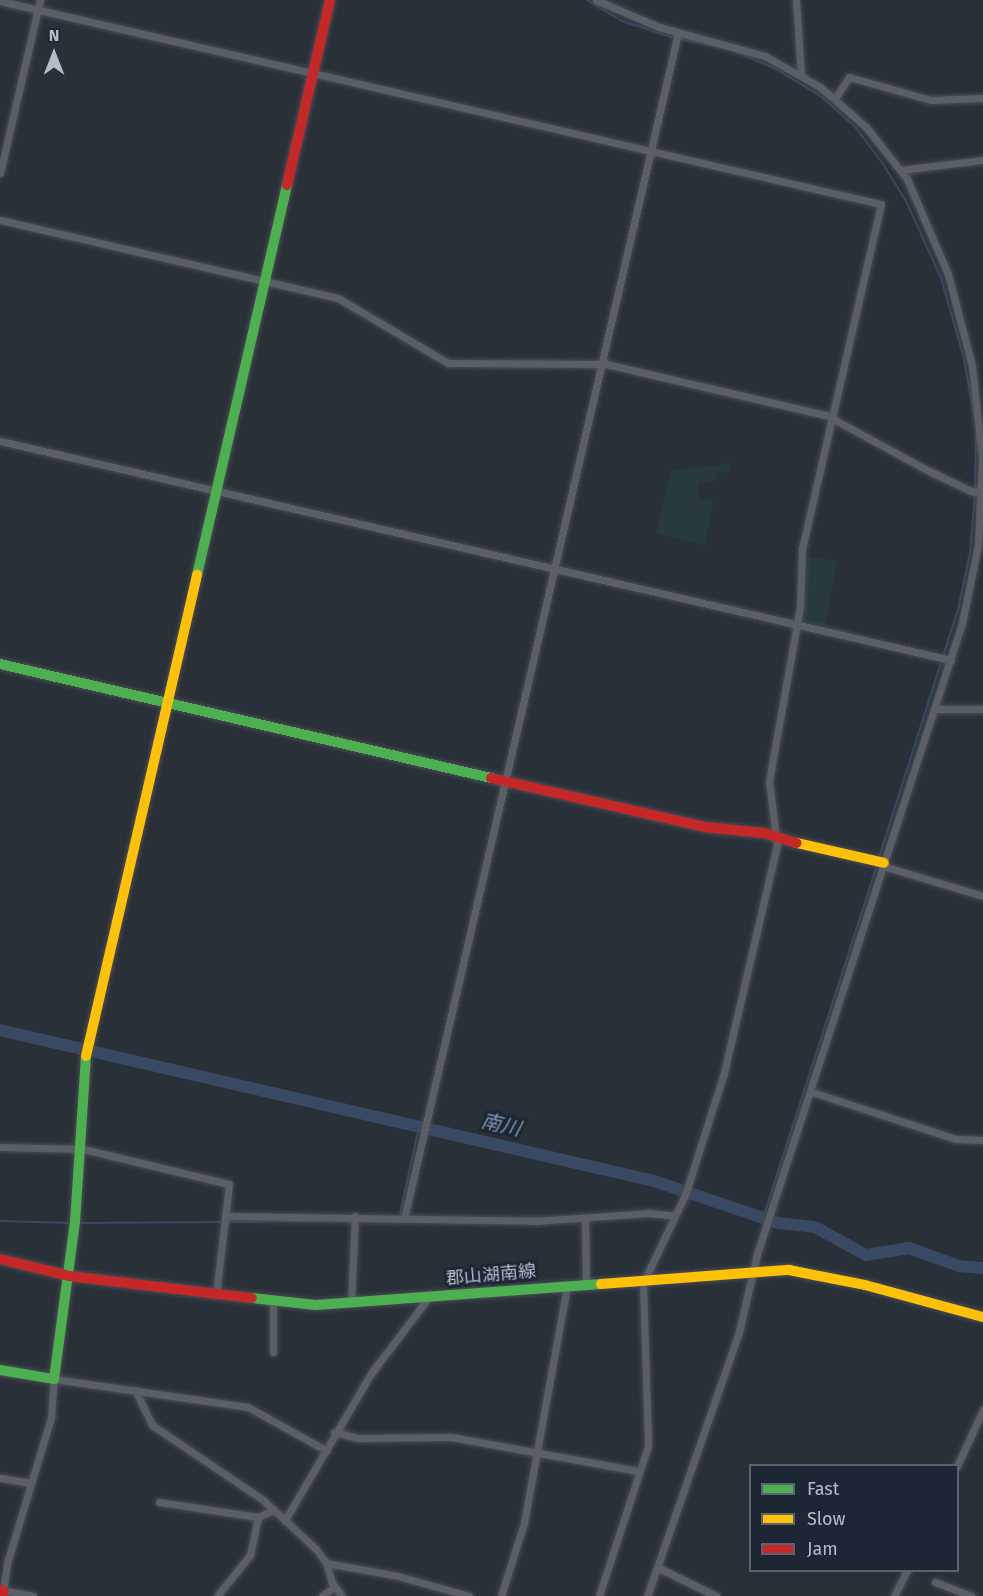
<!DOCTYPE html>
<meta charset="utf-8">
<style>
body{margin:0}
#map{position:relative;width:983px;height:1596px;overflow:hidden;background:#2a3038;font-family:"Fira Sans","Noto Sans JP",sans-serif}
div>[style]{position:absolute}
.green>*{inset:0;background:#273a3e}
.stream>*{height:2px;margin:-1px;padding:0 1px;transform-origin:1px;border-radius:1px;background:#384963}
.river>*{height:12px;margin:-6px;padding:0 6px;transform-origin:6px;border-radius:6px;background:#384963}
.roads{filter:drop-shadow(0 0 2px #484c53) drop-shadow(0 0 2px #484c53)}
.street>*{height:7px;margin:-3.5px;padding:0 3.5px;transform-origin:3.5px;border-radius:3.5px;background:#5a5e66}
.fast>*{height:10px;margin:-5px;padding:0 5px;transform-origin:5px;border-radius:5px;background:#4caf50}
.slow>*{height:10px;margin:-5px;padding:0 5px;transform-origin:5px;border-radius:5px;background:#ffc107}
.jam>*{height:10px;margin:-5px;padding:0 5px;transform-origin:5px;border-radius:5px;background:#c62828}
span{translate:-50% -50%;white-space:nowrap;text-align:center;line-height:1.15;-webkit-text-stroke:6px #1d2633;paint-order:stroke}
.street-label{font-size:18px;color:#b4bcc9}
.water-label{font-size:20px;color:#7c92b1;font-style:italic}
.legend{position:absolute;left:749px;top:1464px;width:210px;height:108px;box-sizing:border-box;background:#1d2633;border:2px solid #59626f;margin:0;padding:8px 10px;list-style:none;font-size:18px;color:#b4bcc9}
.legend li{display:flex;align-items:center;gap:12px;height:30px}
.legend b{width:30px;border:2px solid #59626f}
.north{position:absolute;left:24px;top:24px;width:60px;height:60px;-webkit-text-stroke:4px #1d2633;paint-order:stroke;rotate:0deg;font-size:16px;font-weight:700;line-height:24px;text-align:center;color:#b4bcc9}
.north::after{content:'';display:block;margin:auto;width:21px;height:27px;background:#b4bcc9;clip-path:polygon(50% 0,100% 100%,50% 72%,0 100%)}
</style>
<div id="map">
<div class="green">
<div style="clip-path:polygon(730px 463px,728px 473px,717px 472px,715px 481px,699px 482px,698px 499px,713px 501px,705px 545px,656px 534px,671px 471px)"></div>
<div style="clip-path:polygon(805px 556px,837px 561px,825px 627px,801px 619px)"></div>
</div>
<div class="stream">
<div style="left:587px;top:0;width:41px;rotate:31deg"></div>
<div style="left:622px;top:21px;width:55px;rotate:18.1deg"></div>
<div style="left:679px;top:39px;width:42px;rotate:11deg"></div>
<div style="left:737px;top:52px;width:43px;rotate:23.6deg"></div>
<div style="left:776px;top:69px;width:54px;rotate:31.3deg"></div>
<div style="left:822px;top:97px;width:45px;rotate:42.3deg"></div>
<div style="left:855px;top:127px;width:46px;rotate:52.9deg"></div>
<div style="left:883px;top:164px;width:44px;rotate:58.1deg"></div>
<div style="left:906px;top:201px;width:85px;rotate:65.6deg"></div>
<div style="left:941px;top:278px;width:84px;rotate:74.1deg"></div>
<div style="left:964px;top:359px;width:62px;rotate:79.8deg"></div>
<div style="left:975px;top:489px;width:51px;rotate:-88.9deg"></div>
<div style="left:879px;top:857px;width:259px;rotate:-72.3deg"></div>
<div style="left:958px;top:610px;width:59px;rotate:-78.3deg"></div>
<div style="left:970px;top:552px;width:57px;rotate:-85deg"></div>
<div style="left:400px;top:1214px;width:89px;rotate:-77.7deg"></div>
<div style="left:763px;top:1218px;width:372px;rotate:-72.1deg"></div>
<div style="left:0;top:1221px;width:72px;rotate:1.6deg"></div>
<div style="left:228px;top:1222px;width:93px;rotate:-0.6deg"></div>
<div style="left:78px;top:1223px;width:144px;rotate:-0.4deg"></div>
</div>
<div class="river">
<div style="left:0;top:1030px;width:671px;rotate:13deg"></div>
<div style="left:654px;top:1181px;width:131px;rotate:18.7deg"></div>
<div style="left:778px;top:1223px;width:37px;rotate:6deg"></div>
<div style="left:815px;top:1227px;width:58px;rotate:28.8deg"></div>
<div style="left:866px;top:1255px;width:44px;rotate:-9.2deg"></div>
<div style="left:909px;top:1248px;width:53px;rotate:19.8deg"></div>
<div style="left:959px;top:1266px;width:24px;rotate:5deg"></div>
</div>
<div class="roads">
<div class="street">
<div style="left:596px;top:0;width:69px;rotate:23.2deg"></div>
<div style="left:659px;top:27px;width:110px;rotate:15.3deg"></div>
<div style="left:765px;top:56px;width:63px;rotate:29.4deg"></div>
<div style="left:820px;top:87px;width:61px;rotate:41deg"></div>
<div style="left:866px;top:127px;width:66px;rotate:51.7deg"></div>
<div style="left:907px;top:179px;width:103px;rotate:66.7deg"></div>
<div style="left:948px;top:274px;width:95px;rotate:75.4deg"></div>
<div style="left:972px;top:366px;width:94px;rotate:83.9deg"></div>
<div style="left:982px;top:459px;width:86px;rotate:92.7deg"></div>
<div style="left:978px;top:545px;width:80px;rotate:101.6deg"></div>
<div style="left:962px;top:623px;width:663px;rotate:108deg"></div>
<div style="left:757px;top:1254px;width:80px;rotate:103deg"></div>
<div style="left:739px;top:1332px;width:280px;rotate:109.2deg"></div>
<div style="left:796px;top:0;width:75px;rotate:86.2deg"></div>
<div style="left:0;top:1px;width:904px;rotate:12.98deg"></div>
<div style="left:881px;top:204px;width:353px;rotate:102.9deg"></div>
<div style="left:802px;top:548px;width:59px;rotate:91.9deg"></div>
<div style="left:800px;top:607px;width:177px;rotate:100.1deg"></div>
<div style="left:769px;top:781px;width:64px;rotate:82.9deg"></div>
<div style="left:777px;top:845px;width:234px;rotate:103.1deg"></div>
<div style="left:724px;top:1073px;width:128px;rotate:107.7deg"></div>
<div style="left:685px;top:1195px;width:98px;rotate:115.5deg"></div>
<div style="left:643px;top:1283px;width:163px;rotate:88.2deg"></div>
<div style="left:648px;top:1446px;width:158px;rotate:108.1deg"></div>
<div style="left:835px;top:98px;width:25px;rotate:-56deg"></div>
<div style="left:849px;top:77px;width:85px;rotate:15.7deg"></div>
<div style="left:931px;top:100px;width:52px;rotate:-2.2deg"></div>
<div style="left:901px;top:170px;width:83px;rotate:-7deg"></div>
<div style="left:0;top:173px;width:178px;rotate:-77deg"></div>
<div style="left:0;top:220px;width:347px;rotate:13deg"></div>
<div style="left:338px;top:298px;width:128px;rotate:30.6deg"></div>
<div style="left:448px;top:363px;width:158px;rotate:0.4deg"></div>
<div style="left:606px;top:364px;width:226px;rotate:13.1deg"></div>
<div style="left:826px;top:415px;width:115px;rotate:28.6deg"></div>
<div style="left:927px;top:470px;width:49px;rotate:25.5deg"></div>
<div style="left:971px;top:491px;width:12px;rotate:9deg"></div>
<div style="left:0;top:441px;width:976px;rotate:12.97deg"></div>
<div style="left:934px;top:709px;width:49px"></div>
<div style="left:883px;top:866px;width:104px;rotate:16.7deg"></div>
<div style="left:812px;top:1092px;width:151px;rotate:18.1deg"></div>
<div style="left:956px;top:1139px;width:27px;rotate:2deg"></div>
<div style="left:0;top:1147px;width:83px;rotate:1.4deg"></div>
<div style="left:83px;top:1149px;width:150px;rotate:13.5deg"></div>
<div style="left:229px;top:1184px;width:112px;rotate:96.7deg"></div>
<div style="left:225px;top:1216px;width:310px;rotate:0.9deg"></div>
<div style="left:535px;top:1221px;width:113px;rotate:-4deg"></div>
<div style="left:648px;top:1213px;width:27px;rotate:6deg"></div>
<div style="left:585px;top:1218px;width:66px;rotate:89.1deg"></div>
<div style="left:404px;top:1219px;width:1217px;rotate:-76.99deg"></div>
<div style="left:273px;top:1302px;width:50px;rotate:90deg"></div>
<div style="left:351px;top:1303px;width:87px;rotate:-87.4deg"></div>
<div style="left:135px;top:1390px;width:39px;rotate:64deg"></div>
<div style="left:152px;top:1425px;width:134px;rotate:34deg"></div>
<div style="left:263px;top:1500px;width:72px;rotate:42.8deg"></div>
<div style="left:316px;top:1549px;width:17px;rotate:54deg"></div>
<div style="left:326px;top:1563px;width:21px;rotate:73deg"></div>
<div style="left:332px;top:1583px;width:16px;rotate:52deg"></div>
<div style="left:334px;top:1432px;width:25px;rotate:14deg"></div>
<div style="left:358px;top:1438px;width:93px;rotate:-0.6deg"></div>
<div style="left:451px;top:1437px;width:190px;rotate:10.3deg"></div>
<div style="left:957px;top:1466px;width:62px;rotate:-65.1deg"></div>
<div style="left:0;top:1478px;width:30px;rotate:9deg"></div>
<div style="left:159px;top:1502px;width:100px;rotate:8.6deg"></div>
<div style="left:258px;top:1517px;width:17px;rotate:-24deg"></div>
<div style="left:285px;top:1520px;width:172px;rotate:-59.6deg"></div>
<div style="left:372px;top:1372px;width:94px;rotate:-52.8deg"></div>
<div style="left:326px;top:1563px;width:73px;rotate:10.2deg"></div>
<div style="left:398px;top:1576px;width:74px;rotate:15.7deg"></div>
<div style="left:659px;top:1568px;width:64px;rotate:26.2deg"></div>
<div style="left:935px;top:1582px;width:39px;rotate:21deg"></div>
<div style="left:33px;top:1596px;width:31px;rotate:-169deg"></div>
<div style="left:3px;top:1590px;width:30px;rotate:-81deg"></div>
<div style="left:8px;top:1560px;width:148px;rotate:-73.2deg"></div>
<div style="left:51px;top:1418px;width:39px;rotate:-86deg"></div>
<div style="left:54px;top:1379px;width:196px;rotate:8.2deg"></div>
<div style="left:248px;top:1407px;width:90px;rotate:29.1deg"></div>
<div style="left:217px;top:1596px;width:53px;rotate:-51.2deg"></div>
<div style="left:250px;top:1555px;width:39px;rotate:-78deg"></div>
<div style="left:322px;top:1596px;width:15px;rotate:-37deg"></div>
<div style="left:501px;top:1596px;width:77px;rotate:-72.5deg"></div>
<div style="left:524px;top:1523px;width:241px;rotate:-79.7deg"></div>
<div style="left:894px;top:1596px;width:29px;rotate:-63deg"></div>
</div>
<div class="fast">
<div style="left:197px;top:575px;width:400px;rotate:-77deg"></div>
<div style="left:0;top:664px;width:504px;rotate:13.07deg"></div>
<div style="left:252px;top:1298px;width:64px;rotate:6.2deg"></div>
<div style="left:316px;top:1305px;width:286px;rotate:-4.2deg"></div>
<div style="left:0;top:1370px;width:55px;rotate:9.5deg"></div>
<div style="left:54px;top:1379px;width:158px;rotate:-82.4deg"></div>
<div style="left:75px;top:1222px;width:166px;rotate:-86.2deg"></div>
</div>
<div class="slow">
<div style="left:797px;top:843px;width:89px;rotate:12.9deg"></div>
<div style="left:86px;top:1056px;width:494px;rotate:-77deg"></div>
<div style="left:601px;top:1284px;width:189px;rotate:-4.3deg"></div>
<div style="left:789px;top:1270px;width:77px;rotate:11.2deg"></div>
<div style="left:865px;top:1285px;width:122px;rotate:15.2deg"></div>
</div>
<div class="jam">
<div style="left:287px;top:185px;width:190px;rotate:-76.9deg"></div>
<div style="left:491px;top:778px;width:220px;rotate:12.9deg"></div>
<div style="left:705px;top:827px;width:59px;rotate:5.8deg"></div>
<div style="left:764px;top:833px;width:34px;rotate:17deg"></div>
<div style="left:0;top:1259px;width:71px;rotate:13.8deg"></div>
<div style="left:69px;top:1276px;width:184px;rotate:6.9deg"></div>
<div style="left:3px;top:1590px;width:6px;rotate:90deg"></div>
</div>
</div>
<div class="street-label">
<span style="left:491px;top:1275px;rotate:-5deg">郡山湖南線</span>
</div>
<div class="water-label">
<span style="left:501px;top:1125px;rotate:13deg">南川</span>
</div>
<ul class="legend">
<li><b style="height:8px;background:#4caf50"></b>Fast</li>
<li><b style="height:8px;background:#ffc107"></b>Slow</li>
<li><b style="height:8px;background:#c62828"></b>Jam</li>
</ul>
<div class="north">N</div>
</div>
